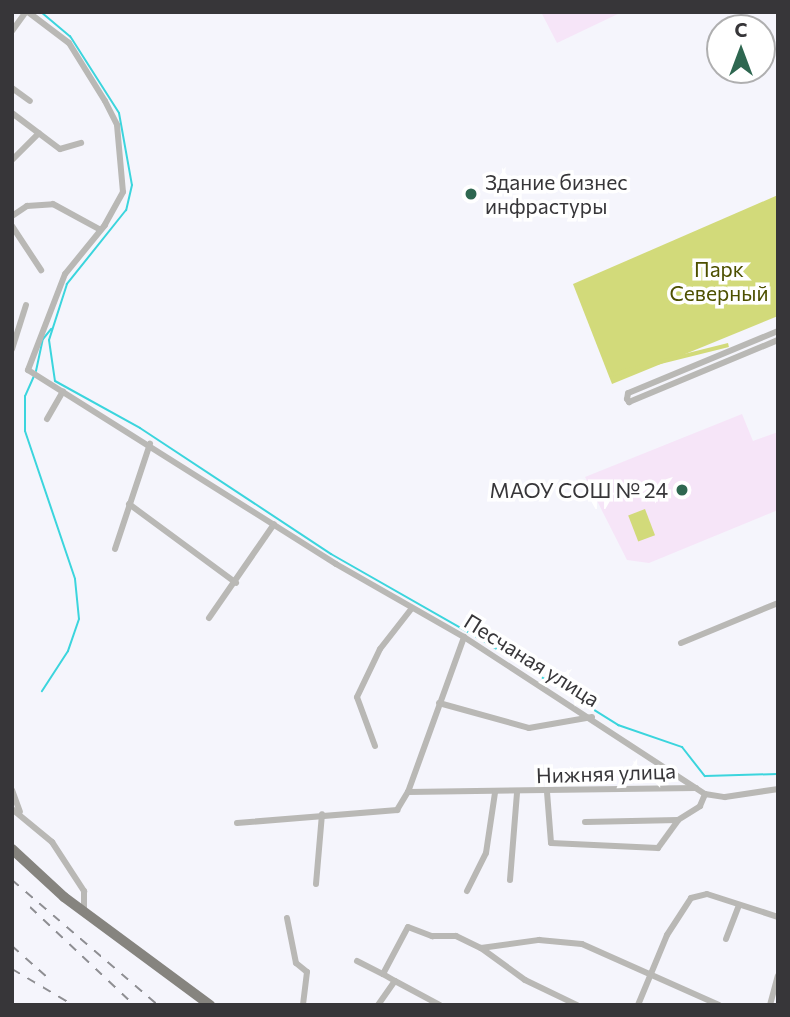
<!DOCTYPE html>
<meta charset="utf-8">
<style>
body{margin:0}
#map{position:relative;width:790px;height:1017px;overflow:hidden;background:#f5f5fc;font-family:Commissioner,sans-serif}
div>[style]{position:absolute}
.education>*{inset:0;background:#f6e5f8}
.green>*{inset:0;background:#d2da7a;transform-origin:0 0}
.stream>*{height:2px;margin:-1px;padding:0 1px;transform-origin:1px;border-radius:1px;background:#3bd5dd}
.street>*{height:6px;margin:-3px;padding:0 3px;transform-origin:3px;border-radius:3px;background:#b9b8b5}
.primary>*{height:10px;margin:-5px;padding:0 5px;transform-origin:5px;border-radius:5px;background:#86847f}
.rail>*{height:2px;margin-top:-1px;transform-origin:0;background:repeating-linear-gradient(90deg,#8e8e92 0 9px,transparent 0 18px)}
.dots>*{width:19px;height:19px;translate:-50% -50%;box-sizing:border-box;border:4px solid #fff;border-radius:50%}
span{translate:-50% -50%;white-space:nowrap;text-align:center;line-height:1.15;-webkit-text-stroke:7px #fff;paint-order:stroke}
.poi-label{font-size:21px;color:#373639}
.left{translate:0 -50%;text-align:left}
.right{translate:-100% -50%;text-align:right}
.park-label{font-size:21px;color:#4d5000}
.street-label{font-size:21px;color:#373639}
.frame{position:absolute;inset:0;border:14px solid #373639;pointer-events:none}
.north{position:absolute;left:706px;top:14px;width:70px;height:70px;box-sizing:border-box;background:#fff;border:2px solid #afafb0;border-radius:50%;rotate:0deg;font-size:19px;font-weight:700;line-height:28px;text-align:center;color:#373639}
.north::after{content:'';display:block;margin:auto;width:24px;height:32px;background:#2e6750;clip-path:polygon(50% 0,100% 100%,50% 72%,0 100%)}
</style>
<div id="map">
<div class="education">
<div style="clip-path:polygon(541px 12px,622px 12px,557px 43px)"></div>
<div style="clip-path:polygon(742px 414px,753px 441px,778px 432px,778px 510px,649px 563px,627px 560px,585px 477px)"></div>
</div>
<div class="green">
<div style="clip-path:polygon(778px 195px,778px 316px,612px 384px,573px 284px)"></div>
<div style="left:728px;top:343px;width:4px;height:123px;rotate:76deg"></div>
<div style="left:645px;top:509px;width:28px;height:18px;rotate:69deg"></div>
</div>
<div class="stream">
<div style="left:41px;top:12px;width:38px;rotate:40deg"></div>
<div style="left:70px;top:36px;width:91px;rotate:57.5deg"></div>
<div style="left:119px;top:113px;width:73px;rotate:79.8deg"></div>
<div style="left:132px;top:185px;width:26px;rotate:103deg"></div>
<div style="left:126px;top:210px;width:95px;rotate:128.6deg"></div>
<div style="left:67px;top:284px;width:59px;rotate:107.8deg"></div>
<div style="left:49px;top:340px;width:41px;rotate:81.7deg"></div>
<div style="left:55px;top:381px;width:97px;rotate:28.9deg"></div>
<div style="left:140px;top:428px;width:229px;rotate:33.4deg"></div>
<div style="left:331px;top:554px;width:180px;rotate:29.7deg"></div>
<div style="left:487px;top:643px;width:155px;rotate:32deg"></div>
<div style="left:618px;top:725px;width:68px;rotate:19deg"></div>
<div style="left:682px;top:747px;width:37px;rotate:52deg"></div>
<div style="left:705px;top:776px;width:73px;rotate:-1.6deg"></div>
<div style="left:36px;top:371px;width:33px;rotate:-78deg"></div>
<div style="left:43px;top:339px;width:13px;rotate:-51deg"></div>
<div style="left:34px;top:376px;width:22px;rotate:114deg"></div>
<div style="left:25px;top:396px;width:35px;rotate:90deg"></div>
<div style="left:25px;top:431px;width:156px;rotate:71.3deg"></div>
<div style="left:75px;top:579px;width:40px;rotate:84.3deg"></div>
<div style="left:79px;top:619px;width:34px;rotate:109deg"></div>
<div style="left:68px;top:651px;width:48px;rotate:123deg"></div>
</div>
<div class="street">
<div style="left:28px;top:12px;width:51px;rotate:37.1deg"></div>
<div style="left:69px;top:43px;width:68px;rotate:58.2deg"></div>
<div style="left:105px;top:101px;width:27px;rotate:63deg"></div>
<div style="left:117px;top:125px;width:67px;rotate:84.9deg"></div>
<div style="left:123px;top:192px;width:38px;rotate:119deg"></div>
<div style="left:105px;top:225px;width:63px;rotate:129.2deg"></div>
<div style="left:65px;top:274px;width:103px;rotate:111.1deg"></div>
<div style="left:28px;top:370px;width:364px;rotate:32.2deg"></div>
<div style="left:336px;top:564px;width:147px;rotate:29.7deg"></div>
<div style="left:464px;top:637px;width:288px;rotate:33.1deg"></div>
<div style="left:705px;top:794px;width:20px;rotate:9deg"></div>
<div style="left:725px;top:797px;width:54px;rotate:-8.6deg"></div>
<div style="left:12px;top:31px;width:24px;rotate:-54deg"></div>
<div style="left:12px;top:88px;width:22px;rotate:36deg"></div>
<div style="left:12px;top:113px;width:60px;rotate:36.9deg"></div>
<div style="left:60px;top:149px;width:22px;rotate:-16deg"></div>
<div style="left:12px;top:160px;width:38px;rotate:-45deg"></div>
<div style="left:12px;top:216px;width:18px;rotate:-34deg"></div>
<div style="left:27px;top:206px;width:26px;rotate:-4deg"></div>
<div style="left:53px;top:204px;width:52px;rotate:28.5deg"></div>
<div style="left:12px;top:226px;width:53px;rotate:56.6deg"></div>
<div style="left:778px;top:331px;width:162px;rotate:157.5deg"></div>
<div style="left:628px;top:393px;width:6px;rotate:99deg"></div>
<div style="left:627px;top:399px;width:4px;rotate:56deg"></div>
<div style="left:629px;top:402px;width:161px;rotate:-22.6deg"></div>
<div style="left:12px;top:349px;width:46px;rotate:-72.3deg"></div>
<div style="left:47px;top:419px;width:32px;rotate:-60deg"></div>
<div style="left:129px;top:504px;width:133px;rotate:36.4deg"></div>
<div style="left:115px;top:549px;width:111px;rotate:-71.6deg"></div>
<div style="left:209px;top:618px;width:114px;rotate:-55.3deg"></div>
<div style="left:681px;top:643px;width:105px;rotate:-22.4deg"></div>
<div style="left:439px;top:703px;width:93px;rotate:15.5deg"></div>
<div style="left:529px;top:728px;width:64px;rotate:-9.9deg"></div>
<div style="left:375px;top:746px;width:52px;rotate:-110.2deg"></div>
<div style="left:357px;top:697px;width:53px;rotate:-64.4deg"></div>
<div style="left:380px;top:649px;width:52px;rotate:-52deg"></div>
<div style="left:12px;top:790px;width:23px;rotate:70deg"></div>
<div style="left:408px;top:792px;width:165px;rotate:-70.1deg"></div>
<div style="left:547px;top:792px;width:51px;rotate:85.5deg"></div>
<div style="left:551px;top:843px;width:107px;rotate:2.7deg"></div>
<div style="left:658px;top:848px;width:34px;rotate:-54deg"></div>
<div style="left:12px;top:809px;width:52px;rotate:39.5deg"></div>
<div style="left:52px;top:842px;width:59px;rotate:56.9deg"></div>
<div style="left:84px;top:891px;width:20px;rotate:90deg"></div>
<div style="left:585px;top:822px;width:93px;rotate:-1.2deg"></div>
<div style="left:678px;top:820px;width:26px;rotate:-32deg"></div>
<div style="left:700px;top:806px;width:13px;rotate:-67deg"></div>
<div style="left:237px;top:823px;width:161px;rotate:-4.6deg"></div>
<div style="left:397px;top:810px;width:21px;rotate:-59deg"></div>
<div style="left:408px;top:792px;width:288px;rotate:-0.8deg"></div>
<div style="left:510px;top:880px;width:87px;rotate:-85.4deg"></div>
<div style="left:316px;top:884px;width:70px;rotate:-85.1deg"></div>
<div style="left:467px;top:891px;width:42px;rotate:-63.4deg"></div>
<div style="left:486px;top:853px;width:61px;rotate:-81.5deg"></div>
<div style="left:287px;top:918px;width:46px;rotate:78.7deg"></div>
<div style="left:296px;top:963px;width:14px;rotate:39deg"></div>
<div style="left:307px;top:972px;width:33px;rotate:97deg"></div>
<div style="left:726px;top:939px;width:36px;rotate:-69deg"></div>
<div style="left:481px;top:948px;width:54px;rotate:36deg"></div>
<div style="left:525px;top:980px;width:58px;rotate:25.7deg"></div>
<div style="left:357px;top:961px;width:29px;rotate:27deg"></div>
<div style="left:395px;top:981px;width:51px;rotate:28.1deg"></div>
<div style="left:378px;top:1005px;width:29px;rotate:-55deg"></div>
<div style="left:395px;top:981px;width:14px;rotate:-150deg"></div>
<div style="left:383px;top:974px;width:53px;rotate:-62deg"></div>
<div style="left:408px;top:927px;width:26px;rotate:21deg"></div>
<div style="left:432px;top:936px;width:24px"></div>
<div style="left:456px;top:936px;width:28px;rotate:26deg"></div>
<div style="left:481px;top:948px;width:59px;rotate:-7.9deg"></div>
<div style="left:539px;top:940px;width:43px;rotate:5.3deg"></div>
<div style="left:582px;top:944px;width:150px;rotate:24deg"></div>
<div style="left:638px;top:1005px;width:76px;rotate:-67.5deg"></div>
<div style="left:667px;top:935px;width:44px;rotate:-57deg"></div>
<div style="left:691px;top:898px;width:16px;rotate:-14deg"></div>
<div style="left:707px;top:894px;width:75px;rotate:17.9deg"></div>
<div style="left:770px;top:1005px;width:30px;rotate:-75deg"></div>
</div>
<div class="primary">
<div style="left:12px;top:849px;width:71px;rotate:42.7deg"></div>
<div style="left:64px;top:897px;width:182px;rotate:36.5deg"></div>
</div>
<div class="rail">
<div style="left:12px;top:880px;width:192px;rotate:40.6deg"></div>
<div style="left:30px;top:907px;width:143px;rotate:43.3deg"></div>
<div style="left:12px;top:946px;width:47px;rotate:41.5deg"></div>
<div style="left:12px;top:969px;width:71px;rotate:30.5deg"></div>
</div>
<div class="dots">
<div style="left:471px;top:194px;background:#2e6750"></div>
<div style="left:682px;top:490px;background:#2e6750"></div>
</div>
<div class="poi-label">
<span class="left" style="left:485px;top:194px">Здание бизнес<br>инфрастуры</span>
<span class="right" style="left:668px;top:490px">МАОУ СОШ № 24</span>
</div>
<div class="park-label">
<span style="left:719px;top:281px">Парк<br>Северный</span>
</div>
<div class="street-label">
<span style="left:532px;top:660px;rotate:32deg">Песчаная улица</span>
<span style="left:606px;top:773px;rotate:-2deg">Нижняя улица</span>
</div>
<div class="frame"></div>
<div class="north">С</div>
</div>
